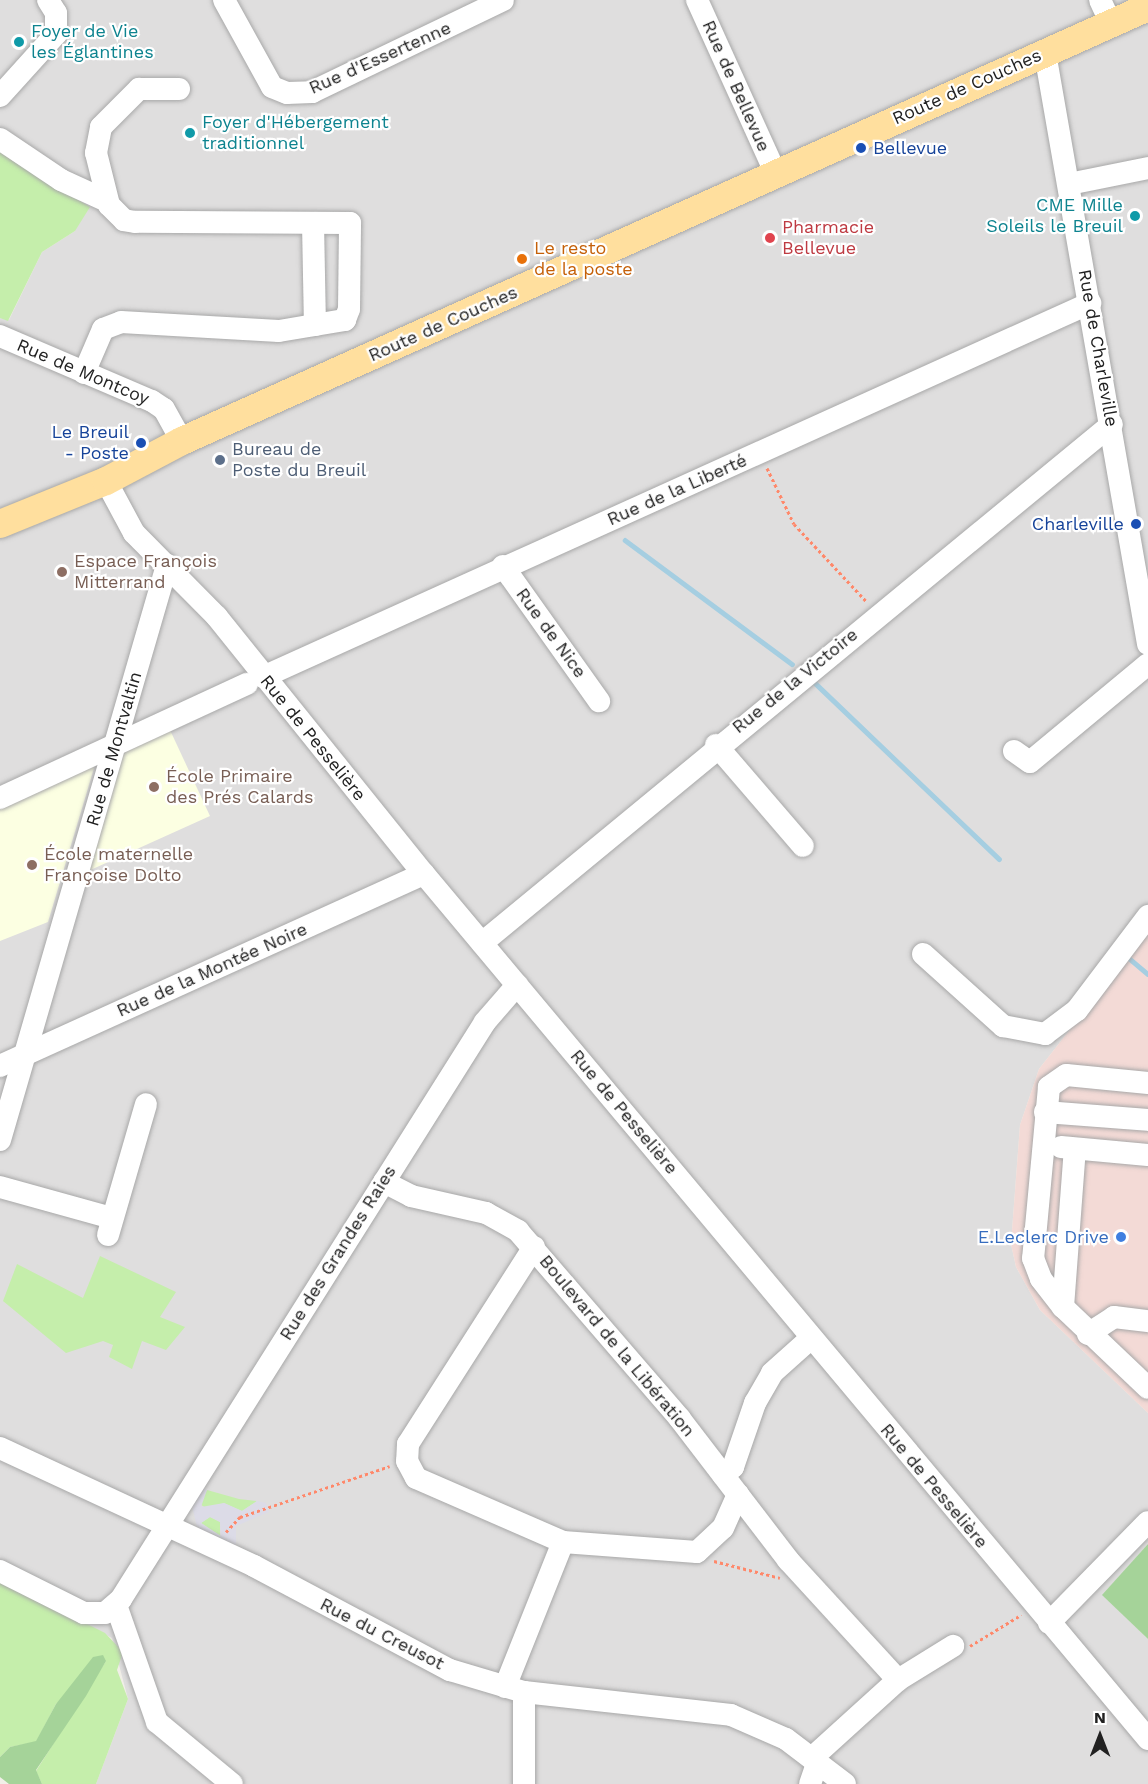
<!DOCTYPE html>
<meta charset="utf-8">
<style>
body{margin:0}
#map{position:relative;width:1148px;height:1784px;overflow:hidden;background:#f1efe7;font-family:"Work Sans",sans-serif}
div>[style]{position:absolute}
.residential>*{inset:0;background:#dfdede}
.commercial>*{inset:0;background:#f3dad6}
.education>*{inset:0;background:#fcffe2}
.grass>*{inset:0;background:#c5eeab}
.forest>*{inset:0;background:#a5d399}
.plaza>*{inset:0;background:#dcdbe7}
.stream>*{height:4.5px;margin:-2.25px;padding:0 2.25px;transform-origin:2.25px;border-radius:2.25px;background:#a5cee1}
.path>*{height:3px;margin-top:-1.5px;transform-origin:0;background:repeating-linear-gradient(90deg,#ff886a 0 3px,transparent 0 6px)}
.roads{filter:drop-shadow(0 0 2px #a8a8a8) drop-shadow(0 0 2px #a8a8a8)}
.minor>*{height:22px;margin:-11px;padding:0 11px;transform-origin:11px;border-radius:11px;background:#fff}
.major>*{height:28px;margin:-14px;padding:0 14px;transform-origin:14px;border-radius:14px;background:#ffdf9e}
.dots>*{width:16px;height:16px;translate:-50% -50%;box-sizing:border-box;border:3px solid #fff;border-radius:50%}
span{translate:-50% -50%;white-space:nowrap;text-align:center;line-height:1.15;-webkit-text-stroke:4.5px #fff;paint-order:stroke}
.culture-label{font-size:18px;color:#0d838f}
.left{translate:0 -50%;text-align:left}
.right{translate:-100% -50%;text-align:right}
.street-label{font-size:18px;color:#212121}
.transit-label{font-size:18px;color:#164399}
.health-label{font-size:18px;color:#be3a42}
.food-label{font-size:18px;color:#c56008}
.service-label{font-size:18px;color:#4e5e75}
.education-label{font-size:18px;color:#785e54}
.shop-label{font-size:18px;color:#366cbe}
.north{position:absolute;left:1070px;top:1706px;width:60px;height:60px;-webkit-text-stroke:4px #fff;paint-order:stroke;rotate:0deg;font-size:16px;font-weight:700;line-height:24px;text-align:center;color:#212121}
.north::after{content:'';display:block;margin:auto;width:21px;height:27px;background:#212121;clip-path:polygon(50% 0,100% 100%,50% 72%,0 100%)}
</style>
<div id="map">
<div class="residential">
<div style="clip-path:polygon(0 0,1148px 0,1148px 930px,1039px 1069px,1020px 1125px,1011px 1244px,1016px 1267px,1040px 1310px,1148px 1413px,1148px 1544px,1103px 1595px,1148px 1639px,1148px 1784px,96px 1784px,128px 1699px,112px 1638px,0 1580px,0 318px,9px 320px,42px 252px,75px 231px,55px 187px,0 152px)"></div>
</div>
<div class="commercial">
<div style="clip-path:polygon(1148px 930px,1148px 1413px,1040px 1310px,1016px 1267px,1011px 1244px,1020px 1125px,1039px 1069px)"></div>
</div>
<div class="education">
<div style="clip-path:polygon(170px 730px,210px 816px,86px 872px,121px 752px)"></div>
<div style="clip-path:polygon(95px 765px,48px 922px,0 941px,0 807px)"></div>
</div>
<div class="grass">
<div style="clip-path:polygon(0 152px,90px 207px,75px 231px,42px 252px,8px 321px,0 318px)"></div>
<div style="clip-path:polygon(100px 1256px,176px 1292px,160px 1317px,185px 1327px,166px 1350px,142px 1341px,132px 1369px,109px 1357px,113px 1345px,103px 1341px,66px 1353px,3px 1301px,17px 1264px,83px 1298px)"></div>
<div style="clip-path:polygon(207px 1490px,239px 1499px,257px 1501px,242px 1511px,224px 1503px,207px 1509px,200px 1504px)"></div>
<div style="clip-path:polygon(210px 1517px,220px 1522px,220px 1536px,201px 1523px)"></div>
<div style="clip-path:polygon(0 1580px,105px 1633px,123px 1652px,117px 1670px,128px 1699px,96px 1784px,42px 1784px,36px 1771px,106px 1661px,56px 1704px,36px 1742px,10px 1747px,0 1757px)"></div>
</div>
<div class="forest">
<div style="clip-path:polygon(1148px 1544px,1148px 1639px,1102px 1595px)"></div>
<div style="clip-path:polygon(103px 1655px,106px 1661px,86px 1696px,36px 1770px,42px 1784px,9px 1784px,0 1777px,0 1757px,10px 1747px,36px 1741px,56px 1704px,93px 1657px)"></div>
</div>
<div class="plaza">
<div style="clip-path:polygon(evenodd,201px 1488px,207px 1490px,201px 1507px,224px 1503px,242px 1511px,257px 1501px,266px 1503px,269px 1512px,236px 1526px,236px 1549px,197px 1527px,192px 1506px,201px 1488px,210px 1517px,220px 1522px,221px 1536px,201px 1523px,210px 1517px)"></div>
</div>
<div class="stream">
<div style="left:625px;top:540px;width:208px;rotate:36.6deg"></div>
<div style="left:814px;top:682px;width:256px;rotate:43.7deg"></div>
<div style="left:1130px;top:959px;width:23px;rotate:40deg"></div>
</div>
<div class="path">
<div style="left:767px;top:468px;width:62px;rotate:64.3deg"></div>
<div style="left:794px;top:524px;width:108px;rotate:46.9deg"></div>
<div style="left:226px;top:1532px;width:21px;rotate:-47deg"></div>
<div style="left:240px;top:1517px;width:158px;rotate:-18.8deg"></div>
<div style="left:714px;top:1561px;width:68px;rotate:14.4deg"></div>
<div style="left:970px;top:1646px;width:60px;rotate:-31.3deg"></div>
</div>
<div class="roads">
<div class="minor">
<div style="left:224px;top:0;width:99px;rotate:61.1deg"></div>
<div style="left:272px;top:87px;width:16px;rotate:22deg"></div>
<div style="left:287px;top:93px;width:25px;rotate:-2deg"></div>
<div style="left:312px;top:92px;width:212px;rotate:-25.7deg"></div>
<div style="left:697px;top:0;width:189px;rotate:65.6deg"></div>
<div style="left:1100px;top:0;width:26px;rotate:65deg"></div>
<div style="left:1045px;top:53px;width:600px;rotate:80.11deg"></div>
<div style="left:0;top:96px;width:84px;rotate:-47.9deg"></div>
<div style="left:56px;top:34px;width:21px;rotate:-90deg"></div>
<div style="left:56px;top:13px;width:15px;rotate:-122deg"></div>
<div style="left:0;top:139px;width:73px;rotate:33.9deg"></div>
<div style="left:61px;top:180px;width:51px;rotate:24.5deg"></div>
<div style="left:1069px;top:184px;width:81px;rotate:-11.4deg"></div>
<div style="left:313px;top:223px;width:102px;rotate:88.9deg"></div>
<div style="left:0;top:336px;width:165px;rotate:23.2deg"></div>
<div style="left:152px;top:401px;width:14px;rotate:34deg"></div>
<div style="left:164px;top:409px;width:37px;rotate:61deg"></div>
<div style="left:84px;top:373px;width:48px;rotate:-66.6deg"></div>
<div style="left:103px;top:329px;width:19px;rotate:-21deg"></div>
<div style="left:121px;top:322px;width:158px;rotate:3.3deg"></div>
<div style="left:279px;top:331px;width:67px;rotate:-9.5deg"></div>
<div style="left:345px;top:320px;width:12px;rotate:-70deg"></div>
<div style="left:349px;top:309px;width:86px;rotate:-89.3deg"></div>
<div style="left:350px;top:223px;width:215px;rotate:-179.7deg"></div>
<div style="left:135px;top:222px;width:11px;rotate:-170deg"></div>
<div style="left:124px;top:220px;width:21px;rotate:-135deg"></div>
<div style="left:109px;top:205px;width:54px;rotate:-104deg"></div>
<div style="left:96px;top:153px;width:26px;rotate:-79deg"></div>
<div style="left:101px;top:127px;width:54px;rotate:-45deg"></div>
<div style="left:139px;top:89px;width:40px"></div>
<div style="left:106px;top:481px;width:59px;rotate:61.7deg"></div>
<div style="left:134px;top:533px;width:118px;rotate:45.3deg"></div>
<div style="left:217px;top:617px;width:330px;rotate:51.2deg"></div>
<div style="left:424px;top:874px;width:1128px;rotate:50.07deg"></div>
<div style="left:503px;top:566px;width:166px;rotate:54.6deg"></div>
<div style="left:263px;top:677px;width:908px;rotate:-24.33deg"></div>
<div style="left:716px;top:745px;width:133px;rotate:49.3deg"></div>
<div style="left:1014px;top:751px;width:19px;rotate:35deg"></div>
<div style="left:1030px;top:762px;width:153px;rotate:-39.7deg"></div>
<div style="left:0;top:798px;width:272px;rotate:-24.8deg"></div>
<div style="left:482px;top:943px;width:816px;rotate:-39.48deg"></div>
<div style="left:923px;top:954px;width:108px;rotate:42deg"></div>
<div style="left:1003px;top:1026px;width:43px;rotate:10.8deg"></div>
<div style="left:1045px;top:1034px;width:40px;rotate:-37deg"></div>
<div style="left:1077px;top:1010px;width:118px;rotate:-52.9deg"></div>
<div style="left:0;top:1066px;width:465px;rotate:-24.4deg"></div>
<div style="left:1148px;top:1083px;width:82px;rotate:-174.4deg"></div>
<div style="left:1066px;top:1075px;width:21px;rotate:145deg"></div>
<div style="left:1049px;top:1087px;width:172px;rotate:95.3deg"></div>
<div style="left:1033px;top:1258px;width:22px;rotate:69deg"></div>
<div style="left:1041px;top:1279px;width:36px;rotate:52deg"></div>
<div style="left:1063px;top:1307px;width:117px;rotate:43.6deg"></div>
<div style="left:1045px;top:1112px;width:103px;rotate:4.4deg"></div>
<div style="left:0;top:1140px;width:599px;rotate:-73.8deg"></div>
<div style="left:1061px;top:1147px;width:87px;rotate:5.3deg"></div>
<div style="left:384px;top:1182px;width:30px;rotate:27deg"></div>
<div style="left:411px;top:1196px;width:77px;rotate:12.8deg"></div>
<div style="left:486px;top:1213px;width:37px;rotate:29deg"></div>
<div style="left:518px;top:1231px;width:248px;rotate:49.2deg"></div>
<div style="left:680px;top:1419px;width:178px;rotate:52.5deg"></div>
<div style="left:788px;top:1560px;width:163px;rotate:47.5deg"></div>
<div style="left:0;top:1187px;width:116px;rotate:15.5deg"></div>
<div style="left:108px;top:1235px;width:136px;rotate:-73.8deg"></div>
<div style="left:534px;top:1247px;width:234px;rotate:122.6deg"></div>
<div style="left:408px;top:1444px;width:17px;rotate:93deg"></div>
<div style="left:407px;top:1461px;width:19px;rotate:62deg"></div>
<div style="left:416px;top:1478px;width:160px;rotate:23.5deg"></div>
<div style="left:563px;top:1542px;width:134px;rotate:4.3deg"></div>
<div style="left:697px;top:1552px;width:35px;rotate:-43deg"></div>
<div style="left:723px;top:1528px;width:37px;rotate:-66deg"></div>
<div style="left:1063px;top:1307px;width:158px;rotate:-85.7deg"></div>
<div style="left:1088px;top:1334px;width:31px;rotate:-33deg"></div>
<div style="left:1114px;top:1317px;width:34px;rotate:7deg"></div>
<div style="left:0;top:1448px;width:280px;rotate:24.9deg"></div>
<div style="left:254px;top:1566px;width:222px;rotate:28deg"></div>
<div style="left:450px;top:1670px;width:77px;rotate:16.6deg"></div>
<div style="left:524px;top:1692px;width:208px;rotate:6.3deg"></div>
<div style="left:731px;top:1715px;width:60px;rotate:23.6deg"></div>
<div style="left:786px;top:1739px;width:74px;rotate:37.3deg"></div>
<div style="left:723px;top:1475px;width:13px;rotate:-39deg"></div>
<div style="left:733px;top:1467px;width:68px;rotate:-71deg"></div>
<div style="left:755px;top:1403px;width:34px;rotate:-60deg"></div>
<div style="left:772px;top:1373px;width:51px;rotate:-41.8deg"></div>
<div style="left:0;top:1571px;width:94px;rotate:26.6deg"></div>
<div style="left:84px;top:1613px;width:21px"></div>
<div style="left:105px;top:1613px;width:21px;rotate:-41deg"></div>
<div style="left:121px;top:1599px;width:682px;rotate:-57.75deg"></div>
<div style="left:485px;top:1022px;width:49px;rotate:-49.1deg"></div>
<div style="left:116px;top:1605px;width:124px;rotate:70.7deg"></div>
<div style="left:157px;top:1722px;width:97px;rotate:39.6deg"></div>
<div style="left:1049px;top:1623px;width:141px;rotate:-45.6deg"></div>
<div style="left:505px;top:1687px;width:156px;rotate:-68.2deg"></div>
<div style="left:813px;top:1757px;width:115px;rotate:-42.2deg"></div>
<div style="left:898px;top:1680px;width:65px;rotate:-31.7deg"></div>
<div style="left:524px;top:1784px;width:92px;rotate:-90deg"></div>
<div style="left:810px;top:1784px;width:24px;rotate:-71deg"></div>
</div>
<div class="major">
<div style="left:0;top:524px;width:114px;rotate:-22.1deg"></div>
<div style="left:106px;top:481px;width:86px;rotate:-27.8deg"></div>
<div style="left:182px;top:441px;width:1059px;rotate:-24.19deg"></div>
</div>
</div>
<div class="dots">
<div style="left:19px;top:42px;background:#0f9aa8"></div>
<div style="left:190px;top:133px;background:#0f9aa8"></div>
<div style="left:861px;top:148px;background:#1a4fb4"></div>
<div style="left:1135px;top:216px;background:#0f9aa8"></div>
<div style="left:770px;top:238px;background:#e0444e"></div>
<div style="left:522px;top:259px;background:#e8710a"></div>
<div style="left:141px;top:443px;background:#1a4fb4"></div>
<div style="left:220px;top:460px;background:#5c6f8a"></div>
<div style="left:1136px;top:524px;background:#1a4fb4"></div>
<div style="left:62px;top:572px;background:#8d6e63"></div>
<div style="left:154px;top:787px;background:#8d6e63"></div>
<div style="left:32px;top:865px;background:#8d6e63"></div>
<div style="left:1121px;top:1237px;background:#3f7fe0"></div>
</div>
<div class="culture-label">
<span class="left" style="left:31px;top:42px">Foyer de Vie<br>les Églantines</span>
<span class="left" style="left:202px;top:133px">Foyer d'Hébergement<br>traditionnel</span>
<span class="right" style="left:1123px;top:216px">CME Mille<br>Soleils le Breuil</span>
</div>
<div class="street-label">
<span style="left:380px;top:58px;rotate:-24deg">Rue d'Essertenne</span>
<span style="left:736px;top:86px;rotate:66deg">Rue de Bellevue</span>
<span style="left:967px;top:87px;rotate:-24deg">Route de Couches</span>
<span style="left:443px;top:324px;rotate:-24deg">Route de Couches</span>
<span style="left:1098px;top:348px;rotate:80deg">Rue de Charleville</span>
<span style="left:83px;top:372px;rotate:23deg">Rue de Montcoy</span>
<span style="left:677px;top:490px;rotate:-24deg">Rue de la Liberté</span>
<span style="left:551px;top:633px;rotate:54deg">Rue de Nice</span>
<span style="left:795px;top:681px;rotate:-39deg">Rue de la Victoire</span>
<span style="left:313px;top:738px;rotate:51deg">Rue de Pesselière</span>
<span style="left:114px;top:749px;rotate:-74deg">Rue de Montvaltin</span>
<span style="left:212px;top:970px;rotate:-24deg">Rue de la Montée Noire</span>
<span style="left:624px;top:1112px;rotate:50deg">Rue de Pesselière</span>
<span style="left:338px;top:1253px;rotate:-58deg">Rue des Grandes Raies</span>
<span style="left:617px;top:1346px;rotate:50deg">Boulevard de la Libération</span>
<span style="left:934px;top:1486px;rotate:50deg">Rue de Pesselière</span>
<span style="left:382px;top:1634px;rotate:27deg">Rue du Creusot</span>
</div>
<div class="transit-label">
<span class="left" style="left:873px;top:148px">Bellevue</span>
<span class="right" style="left:129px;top:443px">Le Breuil<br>- Poste</span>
<span class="right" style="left:1124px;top:524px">Charleville</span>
</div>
<div class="health-label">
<span class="left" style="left:782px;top:238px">Pharmacie<br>Bellevue</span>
</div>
<div class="food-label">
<span class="left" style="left:534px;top:259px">Le resto<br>de la poste</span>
</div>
<div class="service-label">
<span class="left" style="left:232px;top:460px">Bureau de<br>Poste du Breuil</span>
</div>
<div class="education-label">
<span class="left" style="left:74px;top:572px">Espace François<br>Mitterrand</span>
<span class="left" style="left:166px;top:787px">École Primaire<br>des Prés Calards</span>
<span class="left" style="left:44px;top:865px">École maternelle<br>Françoise Dolto</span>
</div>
<div class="shop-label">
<span class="right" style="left:1109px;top:1237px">E.Leclerc Drive</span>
</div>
<div class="north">N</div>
</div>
